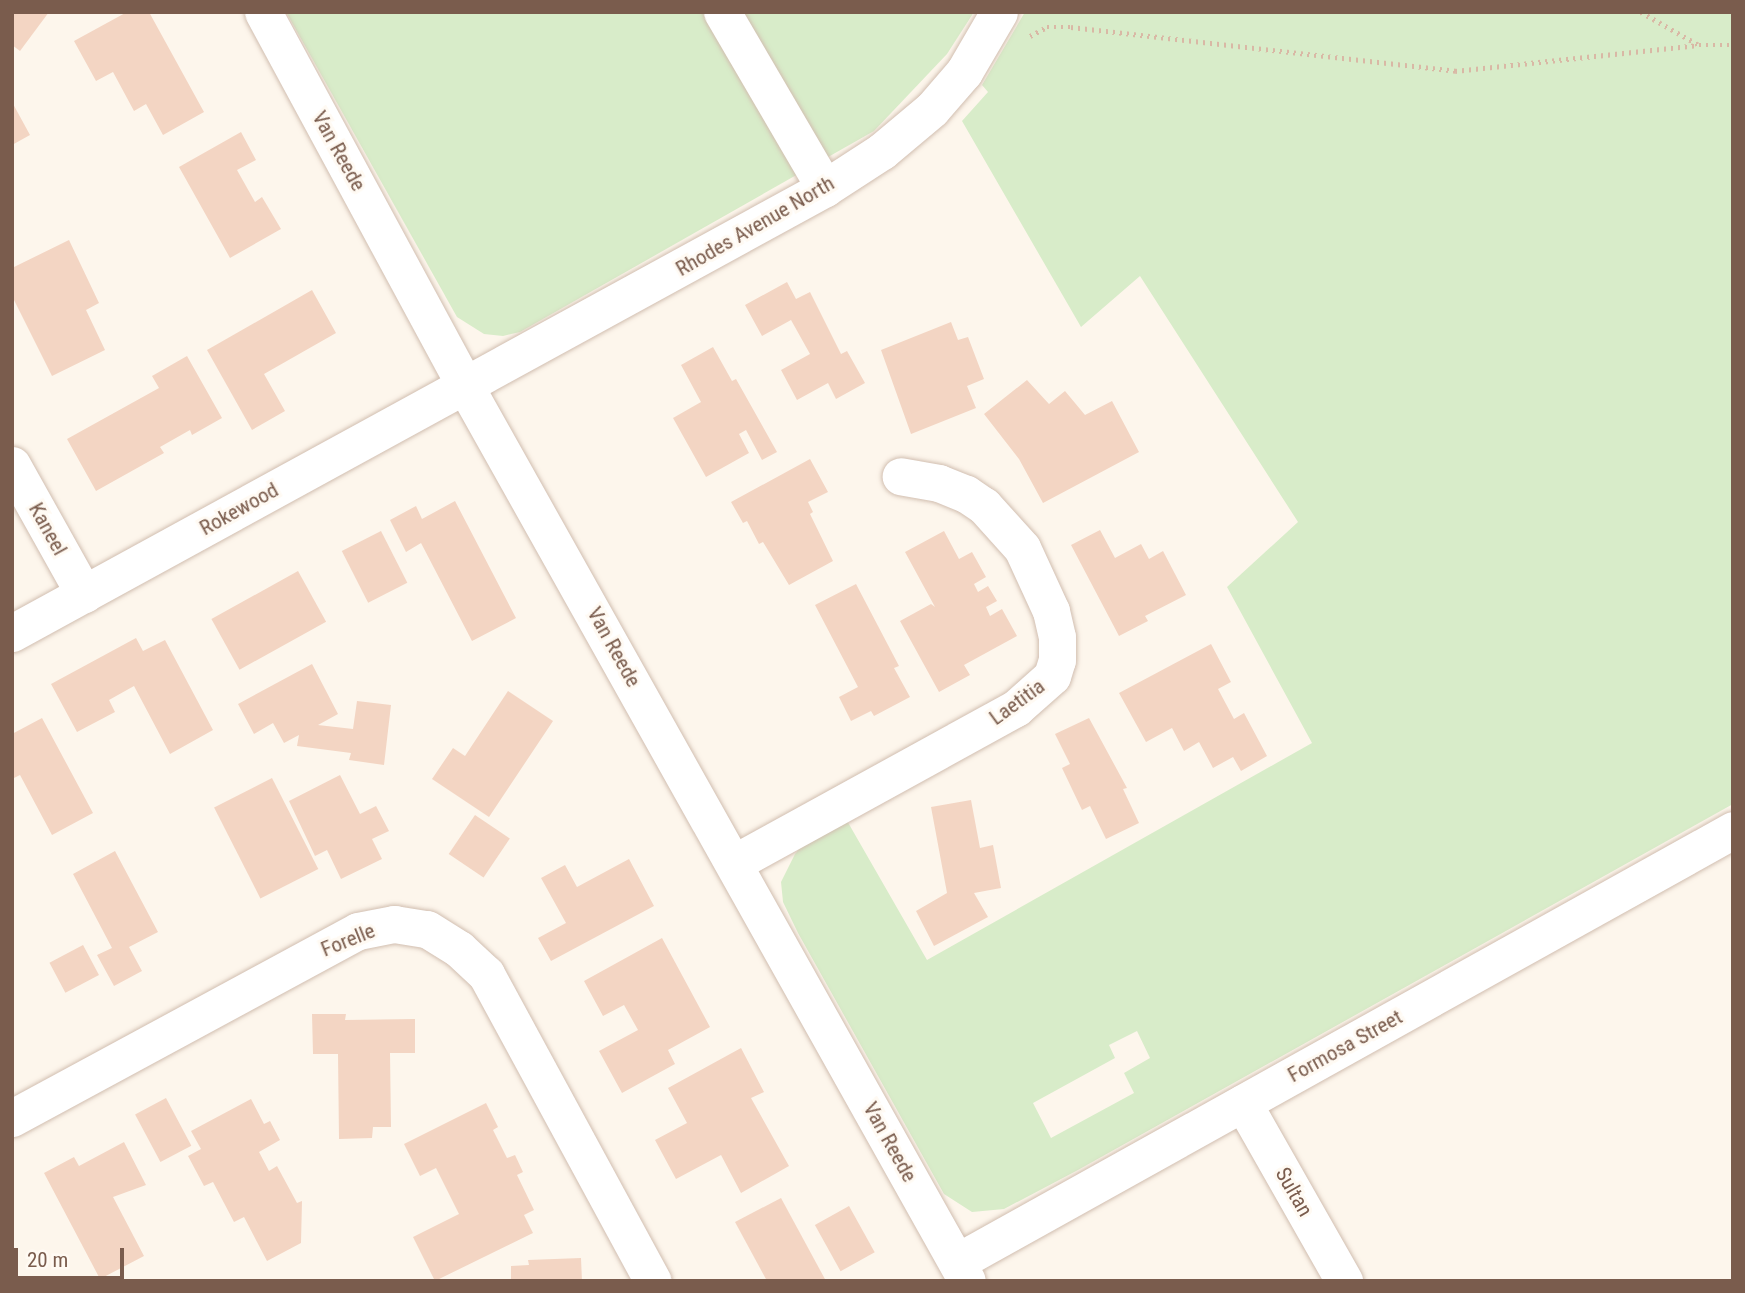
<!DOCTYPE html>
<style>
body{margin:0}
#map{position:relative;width:1745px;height:1293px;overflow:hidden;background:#fdf6ec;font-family:"Roboto Condensed",sans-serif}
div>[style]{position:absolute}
.green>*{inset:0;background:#d8ecc9}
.building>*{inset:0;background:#f3d5c3;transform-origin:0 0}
.path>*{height:4.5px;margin-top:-2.25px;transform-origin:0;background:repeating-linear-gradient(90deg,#d9b8a5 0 2px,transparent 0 7px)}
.roads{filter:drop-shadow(0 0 2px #d1beb0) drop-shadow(0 0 2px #d1beb0)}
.minor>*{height:37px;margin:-18.5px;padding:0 18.5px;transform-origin:18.5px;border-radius:18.5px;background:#fff}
span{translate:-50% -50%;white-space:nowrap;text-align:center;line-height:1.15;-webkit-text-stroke:6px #fffaf3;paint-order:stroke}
.street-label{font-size:21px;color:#7a5c4d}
.frame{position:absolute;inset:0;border:14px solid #7a5c4d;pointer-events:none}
.scale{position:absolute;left:14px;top:1248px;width:110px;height:32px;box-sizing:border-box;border:4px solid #7a5c4d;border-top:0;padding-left:9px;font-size:21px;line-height:24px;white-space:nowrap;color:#7a5c4d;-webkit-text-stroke:5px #fffaf3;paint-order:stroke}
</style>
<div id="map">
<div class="green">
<div style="clip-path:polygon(286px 12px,974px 12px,947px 54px,874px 131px,520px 332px,503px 336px,484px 334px,457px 317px)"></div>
<div style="clip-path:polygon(evenodd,1025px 12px,1733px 12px,1733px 804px,1078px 1170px,1004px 1209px,972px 1212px,944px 1194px,798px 933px,783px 902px,781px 882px,795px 854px,802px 846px,846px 819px,927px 960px,1312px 743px,1227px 587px,1298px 522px,1140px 276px,1081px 327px,962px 121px,988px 92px,982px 85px,1025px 12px,1137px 1031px,1150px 1058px,1124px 1073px,1134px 1093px,1051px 1138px,1033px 1103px,1115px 1058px,1109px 1045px,1137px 1031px)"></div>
</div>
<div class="building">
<div style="clip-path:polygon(12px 12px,49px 12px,20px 51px,12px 45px)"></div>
<div style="clip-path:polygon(127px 12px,149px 12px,204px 112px,163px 135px,146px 104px,134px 111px,113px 72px,96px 81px,74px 41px)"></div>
<div style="clip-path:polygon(12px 102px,30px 135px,12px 145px)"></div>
<div style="clip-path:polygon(241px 132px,256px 160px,237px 170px,255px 202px,262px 197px,281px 229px,230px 258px,179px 167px)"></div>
<div style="clip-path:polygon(69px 240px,99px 303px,86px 310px,105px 350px,52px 376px,12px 296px,12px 268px)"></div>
<div style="clip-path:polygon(787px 282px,796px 299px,810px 292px,841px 354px,847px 351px,865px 383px,836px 399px,828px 383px,797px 400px,781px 370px,810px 354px,791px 320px,762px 336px,745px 305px)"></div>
<div style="clip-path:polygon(312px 290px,336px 333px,264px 374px,285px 411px,252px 430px,207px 350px)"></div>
<div style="clip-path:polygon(951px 322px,958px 340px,968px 337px,984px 379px,967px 386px,976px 408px,911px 434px,881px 350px)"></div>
<div style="clip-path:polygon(713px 347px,732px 381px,736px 379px,777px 452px,762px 460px,746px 430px,739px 434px,749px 453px,706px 477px,673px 418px,701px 402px,681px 365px)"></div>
<div style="clip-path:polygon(187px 356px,222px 418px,192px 435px,190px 430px,160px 447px,164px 453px,96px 491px,67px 439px,159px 388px,152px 376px)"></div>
<div style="clip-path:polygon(1027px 380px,1049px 404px,1065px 391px,1085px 415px,1112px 401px,1139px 452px,1043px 503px,1019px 459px,984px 414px)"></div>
<div style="clip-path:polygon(810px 459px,828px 492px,808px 502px,813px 512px,810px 514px,833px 561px,789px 585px,763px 542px,759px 544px,747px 521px,743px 523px,731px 502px)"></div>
<div style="clip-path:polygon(455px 501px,516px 618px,472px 641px,421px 543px,406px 552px,390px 520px,416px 506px,422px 519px)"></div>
<div style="clip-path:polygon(1100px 530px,1115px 558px,1141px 544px,1149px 559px,1163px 551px,1186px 595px,1145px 616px,1148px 621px,1119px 636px,1071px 545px)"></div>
<div style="left:381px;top:531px;width:58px;height:44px;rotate:63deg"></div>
<div style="clip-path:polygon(944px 531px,959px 559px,972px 552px,986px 577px,974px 584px,978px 592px,988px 586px,997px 601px,986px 607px,990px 616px,1002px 609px,1017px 636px,964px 665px,970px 675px,939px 692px,900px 621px,931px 604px,935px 607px,905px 552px)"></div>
<div style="left:298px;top:571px;width:58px;height:99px;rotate:61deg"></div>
<div style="clip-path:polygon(856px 584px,899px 666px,894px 668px,910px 697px,874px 716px,871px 711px,851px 721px,839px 697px,858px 687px,815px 605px)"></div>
<div style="clip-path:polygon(136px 638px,143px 651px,165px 640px,213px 730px,170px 754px,134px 686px,109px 700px,115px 712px,77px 732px,51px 684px)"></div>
<div style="clip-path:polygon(1211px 644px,1231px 682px,1218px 689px,1234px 719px,1244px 713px,1267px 756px,1241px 771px,1233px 757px,1213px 768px,1199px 742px,1184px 751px,1172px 728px,1146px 742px,1119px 693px)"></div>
<div style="clip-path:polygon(312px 664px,338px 714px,318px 725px,353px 729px,357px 701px,391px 705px,384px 765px,349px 760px,351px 753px,297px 746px,299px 735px,284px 743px,273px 723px,254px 734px,238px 704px)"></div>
<div style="clip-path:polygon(508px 691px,553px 721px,489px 817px,432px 779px,453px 748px,465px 756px)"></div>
<div style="clip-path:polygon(42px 718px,93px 813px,52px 835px,20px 775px,12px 779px,12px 734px)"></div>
<div style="clip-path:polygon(1089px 718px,1127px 788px,1123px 789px,1139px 823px,1106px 839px,1090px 806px,1082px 810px,1062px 768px,1070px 764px,1055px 734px)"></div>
<div style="clip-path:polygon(340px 775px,360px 814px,376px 806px,389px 831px,372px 839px,382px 859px,341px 879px,327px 850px,315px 856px,289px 801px)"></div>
<div style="left:272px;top:778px;width:102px;height:65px;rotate:63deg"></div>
<div style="clip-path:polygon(971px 800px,980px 848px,993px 845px,1001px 888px,974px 893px,988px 917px,934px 946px,916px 911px,947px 893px,931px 807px)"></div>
<div style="left:475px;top:815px;width:42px;height:47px;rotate:34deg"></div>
<div style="clip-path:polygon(115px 851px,158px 932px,129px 947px,142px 971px,114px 986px,97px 955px,112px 948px,73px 874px)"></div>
<div style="clip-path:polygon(629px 859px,654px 906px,551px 961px,538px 938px,566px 923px,541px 878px,565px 865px,577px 887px)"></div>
<div style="clip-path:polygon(662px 938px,710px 1027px,668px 1050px,675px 1064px,622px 1093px,599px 1051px,638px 1030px,624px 1005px,603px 1016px,584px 981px)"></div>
<div style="left:83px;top:945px;width:34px;height:38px;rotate:62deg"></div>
<div style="clip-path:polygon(312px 1014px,346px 1014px,345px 1020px,415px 1019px,415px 1053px,390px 1053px,391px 1127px,373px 1127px,372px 1138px,339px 1139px,338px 1054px,313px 1054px)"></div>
<div style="clip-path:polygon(741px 1048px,764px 1092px,751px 1098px,789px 1166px,741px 1193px,721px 1155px,676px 1179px,655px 1140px,687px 1123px,668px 1088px)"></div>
<div style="left:166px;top:1098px;width:54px;height:35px;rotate:62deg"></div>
<div style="clip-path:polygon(251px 1099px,264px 1124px,270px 1121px,280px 1140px,259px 1152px,269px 1171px,277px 1166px,297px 1203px,302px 1201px,301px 1243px,267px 1261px,244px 1217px,234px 1222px,213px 1182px,204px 1186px,188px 1156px,201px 1149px,191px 1131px)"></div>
<div style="clip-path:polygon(486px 1103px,498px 1127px,493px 1130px,507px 1158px,515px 1155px,523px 1172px,517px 1175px,534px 1210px,524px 1215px,533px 1233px,435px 1281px,413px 1237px,459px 1214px,436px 1168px,420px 1176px,404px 1144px)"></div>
<div style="clip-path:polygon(124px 1142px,146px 1185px,113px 1197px,144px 1256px,100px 1279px,44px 1173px,74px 1157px,79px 1166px)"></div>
<div style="clip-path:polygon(781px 1198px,826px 1281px,767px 1281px,735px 1222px)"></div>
<div style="left:849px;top:1206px;width:53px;height:39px;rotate:61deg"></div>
<div style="clip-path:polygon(581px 1258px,582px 1281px,511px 1281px,511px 1266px,529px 1265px,528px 1260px)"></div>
</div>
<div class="path">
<div style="left:1641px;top:12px;width:67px;rotate:29.6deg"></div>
<div style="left:1699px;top:45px;width:34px"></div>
<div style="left:1030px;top:36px;width:19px;rotate:-28deg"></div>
<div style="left:1047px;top:27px;width:24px"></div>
<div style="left:1071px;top:27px;width:387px;rotate:6.5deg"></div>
<div style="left:1455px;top:71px;width:245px;rotate:-6.1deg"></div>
</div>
<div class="roads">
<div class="minor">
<div style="left:263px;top:12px;width:423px;rotate:61.6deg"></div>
<div style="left:464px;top:384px;width:1028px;rotate:60.72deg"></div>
<div style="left:722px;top:12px;width:204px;rotate:59.7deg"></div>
<div style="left:12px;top:465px;width:148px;rotate:60.8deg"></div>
<div style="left:12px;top:633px;width:927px;rotate:-28.69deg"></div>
<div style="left:825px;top:188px;width:68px;rotate:-33deg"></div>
<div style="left:882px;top:151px;width:65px;rotate:-40deg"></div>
<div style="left:932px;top:109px;width:49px;rotate:-49.1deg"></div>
<div style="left:964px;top:72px;width:69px;rotate:-59.7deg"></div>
<div style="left:734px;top:863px;width:322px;rotate:-28.8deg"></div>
<div style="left:1016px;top:708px;width:48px;rotate:-41.6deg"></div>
<div style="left:1052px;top:676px;width:17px;rotate:-73deg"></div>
<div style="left:1057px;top:660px;width:23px;rotate:-90deg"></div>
<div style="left:1057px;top:637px;width:27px;rotate:-103deg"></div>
<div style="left:1051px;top:611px;width:69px;rotate:-114.7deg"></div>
<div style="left:1022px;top:548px;width:57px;rotate:-132.1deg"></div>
<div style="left:984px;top:506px;width:22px;rotate:-146deg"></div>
<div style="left:966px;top:494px;width:29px;rotate:-158deg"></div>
<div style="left:939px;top:483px;width:39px;rotate:-170deg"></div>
<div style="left:1243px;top:1103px;width:205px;rotate:60.4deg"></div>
<div style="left:12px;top:1118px;width:393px;rotate:-28.4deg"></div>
<div style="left:358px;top:931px;width:37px;rotate:-11deg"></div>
<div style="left:394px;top:924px;width:33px;rotate:9deg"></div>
<div style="left:427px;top:929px;width:38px;rotate:32deg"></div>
<div style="left:459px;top:949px;width:37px;rotate:43deg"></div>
<div style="left:486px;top:974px;width:349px;rotate:61.5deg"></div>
<div style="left:957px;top:1262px;width:888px;rotate:-29.1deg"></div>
</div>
</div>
<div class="street-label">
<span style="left:339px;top:151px;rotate:61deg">Van Reede</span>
<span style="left:755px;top:226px;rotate:-30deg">Rhodes Avenue North</span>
<span style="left:239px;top:509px;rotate:-29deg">Rokewood</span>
<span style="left:48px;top:529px;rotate:61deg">Kaneel</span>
<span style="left:614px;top:647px;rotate:61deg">Van Reede</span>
<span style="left:1017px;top:702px;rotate:-36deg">Laetitia</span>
<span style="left:348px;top:940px;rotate:-22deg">Forelle</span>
<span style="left:1345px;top:1046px;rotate:-29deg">Formosa Street</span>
<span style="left:890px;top:1142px;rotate:61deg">Van Reede</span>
<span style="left:1294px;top:1192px;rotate:60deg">Sultan</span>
</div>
<div class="frame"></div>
<div class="scale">20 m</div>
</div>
